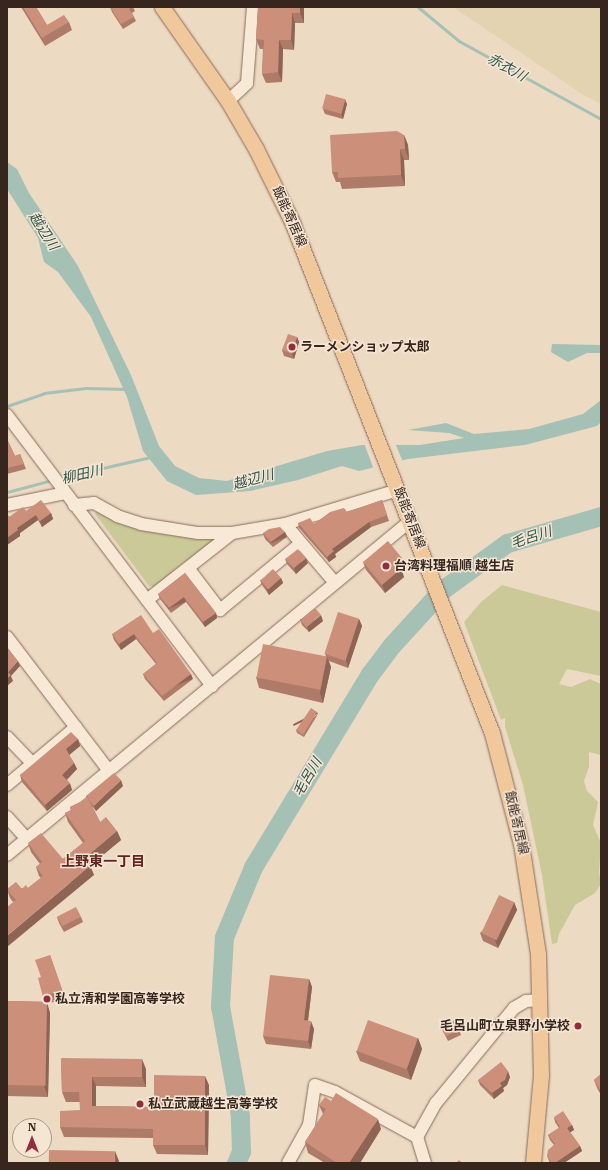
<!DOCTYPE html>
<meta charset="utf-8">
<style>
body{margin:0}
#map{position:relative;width:608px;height:1170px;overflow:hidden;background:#eddac3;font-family:"IBM Plex Serif","Noto Sans JP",serif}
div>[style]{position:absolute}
.farmland>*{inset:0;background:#e3d3b1}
.green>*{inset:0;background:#cbc998}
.water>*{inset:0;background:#a5c0b4}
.pier>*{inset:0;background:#eddac3}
.stream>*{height:3px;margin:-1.5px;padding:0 1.5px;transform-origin:1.5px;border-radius:1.5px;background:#a5c0b4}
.river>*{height:19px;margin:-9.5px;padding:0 9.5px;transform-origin:9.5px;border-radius:9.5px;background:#a5c0b4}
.roads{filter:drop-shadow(0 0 1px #876b5a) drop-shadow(0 0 1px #876b5a)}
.minor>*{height:12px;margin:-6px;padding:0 6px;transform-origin:6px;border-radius:6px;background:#f8e9d7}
.major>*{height:15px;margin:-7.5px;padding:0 7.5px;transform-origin:7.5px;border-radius:7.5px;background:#f0c89c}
.wall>*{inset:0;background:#af7b69}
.shaded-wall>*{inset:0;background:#8e6455;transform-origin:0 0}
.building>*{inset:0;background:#cb8f7a;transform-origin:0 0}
.dots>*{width:11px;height:11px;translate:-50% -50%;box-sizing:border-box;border:2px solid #f5e6d3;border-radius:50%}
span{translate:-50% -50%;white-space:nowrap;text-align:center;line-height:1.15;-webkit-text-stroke:3px #f5e6d3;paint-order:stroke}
.street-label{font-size:13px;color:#37261e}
.poi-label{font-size:13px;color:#37261e;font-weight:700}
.left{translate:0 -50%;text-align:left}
.right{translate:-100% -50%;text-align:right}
.water-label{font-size:14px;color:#2e574e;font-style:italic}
.neighbourhood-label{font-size:14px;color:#63221e;font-weight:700}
.frame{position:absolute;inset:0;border:8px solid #37261e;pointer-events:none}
.north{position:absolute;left:12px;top:1118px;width:40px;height:40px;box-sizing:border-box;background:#f5e6d3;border:1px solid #a9998b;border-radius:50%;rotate:0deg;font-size:11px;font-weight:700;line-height:16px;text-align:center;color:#37261e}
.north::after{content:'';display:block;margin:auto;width:14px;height:18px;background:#952c3d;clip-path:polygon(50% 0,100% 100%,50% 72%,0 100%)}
</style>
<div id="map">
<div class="farmland">
<div style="clip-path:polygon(453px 7px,601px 7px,601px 104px,585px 96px)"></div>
</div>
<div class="green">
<div style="clip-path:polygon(97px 511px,135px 528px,187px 538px,212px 537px,214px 541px,154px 587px,149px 586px,95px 514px)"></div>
<div style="clip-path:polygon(502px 585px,601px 612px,601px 676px,567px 669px,559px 684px,571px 687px,590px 679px,601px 684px,601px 755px,589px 752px,589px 767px,584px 781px,587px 791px,598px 802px,593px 825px,601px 843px,599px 872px,601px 884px,595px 893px,575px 905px,559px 934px,557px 943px,552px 944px,542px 875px,523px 785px,505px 727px,505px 718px,501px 720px,464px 622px,481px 602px)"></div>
</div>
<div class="water">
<div style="clip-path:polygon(7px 162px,17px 169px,29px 193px,78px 266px,131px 375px,159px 446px,175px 466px,199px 478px,227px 481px,327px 451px,362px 445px,420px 445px,464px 438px,449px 433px,408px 430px,446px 423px,474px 434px,529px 429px,583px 414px,601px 400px,601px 422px,597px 426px,525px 445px,408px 459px,359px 471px,342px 466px,298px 480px,250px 491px,196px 495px,167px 481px,143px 451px,127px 397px,91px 317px,58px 272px,44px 262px,38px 238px,7px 189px)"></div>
<div style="clip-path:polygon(552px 344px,601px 345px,601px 353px,587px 353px,568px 362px,551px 352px)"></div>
</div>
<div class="pier">
<div style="clip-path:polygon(364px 443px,395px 443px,403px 462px,374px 470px)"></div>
</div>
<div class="stream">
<div style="left:418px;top:7px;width:53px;rotate:39.7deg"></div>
<div style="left:459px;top:41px;width:162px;rotate:28.8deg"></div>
<div style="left:7px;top:406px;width:39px;rotate:-19deg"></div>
<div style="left:44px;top:393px;width:42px;rotate:-6.8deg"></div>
<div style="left:86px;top:388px;width:41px;rotate:1.4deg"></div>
<div style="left:59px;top:478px;width:94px;rotate:-12.9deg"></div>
<div style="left:7px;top:492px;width:47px;rotate:-14.9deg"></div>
</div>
<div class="river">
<div style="left:236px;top:1163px;width:13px;rotate:-67deg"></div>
<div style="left:241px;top:1151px;width:35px;rotate:-92deg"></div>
<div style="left:240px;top:1116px;width:112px;rotate:-100.3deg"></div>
<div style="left:220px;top:1006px;width:69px;rotate:-86.7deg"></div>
<div style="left:224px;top:937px;width:76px;rotate:-67.5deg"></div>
<div style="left:253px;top:867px;width:226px;rotate:-58.8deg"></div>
<div style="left:370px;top:674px;width:36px;rotate:-53deg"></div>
<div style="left:392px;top:645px;width:74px;rotate:-47.7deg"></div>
<div style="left:442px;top:590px;width:80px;rotate:-35.9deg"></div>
<div style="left:507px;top:543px;width:98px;rotate:-16deg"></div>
</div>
<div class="roads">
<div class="minor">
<div style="left:228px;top:101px;width:26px;rotate:-43deg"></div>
<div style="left:247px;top:83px;width:76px;rotate:-85.5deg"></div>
<div style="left:7px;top:415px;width:340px;rotate:52.9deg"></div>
<div style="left:7px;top:505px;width:59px;rotate:-11.7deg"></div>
<div style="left:74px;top:505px;width:20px;rotate:-6deg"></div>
<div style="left:94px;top:503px;width:26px;rotate:29deg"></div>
<div style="left:117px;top:516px;width:25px;rotate:18deg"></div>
<div style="left:141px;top:524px;width:58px;rotate:9deg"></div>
<div style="left:198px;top:533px;width:34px"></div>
<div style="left:232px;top:533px;width:54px;rotate:-9.6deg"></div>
<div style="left:285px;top:524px;width:118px;rotate:-16.7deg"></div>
<div style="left:285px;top:524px;width:77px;rotate:49.7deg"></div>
<div style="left:188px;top:568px;width:53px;rotate:52.7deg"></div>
<div style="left:220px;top:610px;width:105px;rotate:-39.6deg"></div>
<div style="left:147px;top:600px;width:108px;rotate:-38.2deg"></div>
<div style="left:7px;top:637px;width:168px;rotate:52.7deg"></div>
<div style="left:7px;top:737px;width:37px;rotate:46deg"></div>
<div style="left:7px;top:785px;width:90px;rotate:-40deg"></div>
<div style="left:7px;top:817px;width:30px;rotate:48deg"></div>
<div style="left:7px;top:855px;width:523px;rotate:-39.65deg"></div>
<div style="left:288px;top:1163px;width:43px;rotate:-61.1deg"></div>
<div style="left:309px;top:1125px;width:40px;rotate:-81.5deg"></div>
<div style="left:315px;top:1085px;width:21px;rotate:19deg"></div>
<div style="left:335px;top:1092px;width:94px;rotate:28.8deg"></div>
<div style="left:425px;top:1163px;width:27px;rotate:-107deg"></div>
<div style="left:417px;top:1137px;width:39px;rotate:-61deg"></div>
<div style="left:436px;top:1103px;width:123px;rotate:-50.6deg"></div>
<div style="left:514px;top:1008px;width:14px;rotate:-30deg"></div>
<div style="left:526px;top:1001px;width:15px;rotate:-4deg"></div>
</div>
<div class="major">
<div style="left:162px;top:7px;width:115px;rotate:54.9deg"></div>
<div style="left:228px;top:101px;width:56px;rotate:59.7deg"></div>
<div style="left:256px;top:149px;width:81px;rotate:63.7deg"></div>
<div style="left:292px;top:222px;width:549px;rotate:68.63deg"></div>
<div style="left:492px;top:733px;width:115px;rotate:75.4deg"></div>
<div style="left:521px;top:844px;width:111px;rotate:81.2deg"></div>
<div style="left:538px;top:954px;width:121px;rotate:88.6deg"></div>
<div style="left:541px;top:1075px;width:88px;rotate:95.2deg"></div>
</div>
</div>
<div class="wall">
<div style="clip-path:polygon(21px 7px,36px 7px,47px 25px,69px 22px,72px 30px,45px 46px)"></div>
<div style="clip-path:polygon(110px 7px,133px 7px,135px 11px,132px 13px,136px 21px,123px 29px,112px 12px)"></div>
<div style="clip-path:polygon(258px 7px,304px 7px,304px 23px,295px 23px,294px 50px,283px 49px,282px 82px,266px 83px,262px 74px,263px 49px,260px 49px,256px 39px)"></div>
<div style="clip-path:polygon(347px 104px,343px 119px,325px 114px,323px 109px)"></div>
<div style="clip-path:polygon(404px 135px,408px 145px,409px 160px,404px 160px,405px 186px,342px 189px,340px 182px,336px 182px,332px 172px)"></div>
<div style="clip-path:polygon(297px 337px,299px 342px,294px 359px,284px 356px,282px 350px)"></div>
<div style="clip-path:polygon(7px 439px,15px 456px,20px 454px,26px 469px,7px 474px)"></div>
<div style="clip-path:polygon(382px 500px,389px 521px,371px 527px,335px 554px,336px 557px,329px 562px,299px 528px,298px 523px,314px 524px)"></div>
<div style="clip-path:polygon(26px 511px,51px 513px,53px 519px,42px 527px,38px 520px,20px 533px,20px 536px,7px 545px,7px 514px,9px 517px)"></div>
<div style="clip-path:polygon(285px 532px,287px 537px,273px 547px,265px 539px,263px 533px)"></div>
<div style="clip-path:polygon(402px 558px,405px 566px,401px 569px,404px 577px,385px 593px,366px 570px,363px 562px)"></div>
<div style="clip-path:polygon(285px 559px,308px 563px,296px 574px,287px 564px)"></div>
<div style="clip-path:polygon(185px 573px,216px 613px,217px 618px,205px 627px,186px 602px,171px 613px,160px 599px,158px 594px)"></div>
<div style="clip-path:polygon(281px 578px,283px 583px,269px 595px,262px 585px,260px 580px)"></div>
<div style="clip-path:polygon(300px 619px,323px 621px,309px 632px,302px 625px)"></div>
<div style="clip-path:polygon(359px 619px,362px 626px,348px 668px,329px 661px,331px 667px,323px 703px,259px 688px,256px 677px,326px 656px,325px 654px)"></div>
<div style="clip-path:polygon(153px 633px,193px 679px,164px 701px,145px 679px,143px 674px,156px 664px,136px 639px,121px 650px,114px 640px,112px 634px)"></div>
<div style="clip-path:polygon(318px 714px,304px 737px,297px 733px,296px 730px)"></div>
<div style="clip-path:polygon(78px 739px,80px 746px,69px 755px,74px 763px,77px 769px,67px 780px,72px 790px,47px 811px,22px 782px,20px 775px)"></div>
<div style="clip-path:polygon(123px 786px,96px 811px,92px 806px,100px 822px,117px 831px,121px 840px,90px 866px,94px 875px,13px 902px,10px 898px,7px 889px,28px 888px,41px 878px,39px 876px,36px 867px,40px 864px,31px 852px,28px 843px,63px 859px,83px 843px,68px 822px,65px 813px,71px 811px,70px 807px,87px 799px,86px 796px)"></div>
<div style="clip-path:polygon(514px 902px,517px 910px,498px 948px,483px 941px,480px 933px)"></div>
<div style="clip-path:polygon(57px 917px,81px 917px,83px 922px,64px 932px,59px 923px)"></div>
<div style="clip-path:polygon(50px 955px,65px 998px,47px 1004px,50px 1013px,48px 1097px,7px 1096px,7px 1001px,45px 1002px,43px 997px,41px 977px)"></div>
<div style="clip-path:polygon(309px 979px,312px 987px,308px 1021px,314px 1029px,311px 1049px,266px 1044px,263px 1036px)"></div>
<div style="clip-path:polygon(441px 1027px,459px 1030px,461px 1035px,448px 1041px)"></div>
<div style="clip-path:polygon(418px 1038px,422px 1049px,411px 1080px,360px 1061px,356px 1051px)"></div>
<div style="clip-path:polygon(61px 1058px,146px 1069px,146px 1087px,96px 1086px,96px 1106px,154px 1107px,209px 1085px,208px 1155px,157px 1154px,153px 1145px,153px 1138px,64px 1137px,60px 1127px,80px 1110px,80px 1102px,66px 1102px,62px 1092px)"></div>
<div style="clip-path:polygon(601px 1074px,601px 1095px,597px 1088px,594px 1080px)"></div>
<div style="clip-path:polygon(510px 1077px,507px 1085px,503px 1088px,504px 1091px,494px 1099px,480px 1085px,478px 1080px)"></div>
<div style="clip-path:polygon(331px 1101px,381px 1129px,360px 1163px,325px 1163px,308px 1153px,305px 1142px,323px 1114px,319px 1105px)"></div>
<div style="clip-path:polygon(554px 1117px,572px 1125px,574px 1130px,570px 1132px,580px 1146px,582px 1151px,564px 1163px,550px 1163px,547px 1156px,554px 1145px,550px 1140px,548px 1135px,559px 1128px,555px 1122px)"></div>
</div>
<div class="shaded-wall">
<div style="clip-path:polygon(300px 7px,304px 7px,304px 23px,300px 13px)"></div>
<div style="clip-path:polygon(292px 13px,295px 23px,294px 50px,291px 40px)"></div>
<div style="clip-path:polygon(279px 40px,283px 49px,282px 82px,278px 72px)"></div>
<div style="clip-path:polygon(345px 99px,347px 104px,343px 119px,341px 113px)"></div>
<div style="clip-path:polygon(404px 135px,408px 145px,409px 160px,405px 149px)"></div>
<div style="clip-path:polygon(400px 149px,404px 160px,405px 186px,401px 175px)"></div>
<div style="clip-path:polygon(297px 337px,299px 342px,294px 359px,292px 354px)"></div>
<div style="clip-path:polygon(51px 513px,53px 519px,42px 527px,40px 521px)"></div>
<div style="clip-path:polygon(36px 515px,38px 520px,20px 533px,20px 536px,7px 545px,7px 538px,17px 528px)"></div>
<div style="clip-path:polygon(369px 522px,371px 527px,335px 554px,336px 557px,329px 562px,327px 557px,332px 549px)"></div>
<div style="left:285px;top:532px;width:5px;height:17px;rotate:68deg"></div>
<div style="clip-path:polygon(306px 558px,308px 563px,296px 574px,294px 568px)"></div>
<div style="clip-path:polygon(402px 558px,405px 566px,401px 569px,404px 577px,385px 593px,382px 585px,396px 563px)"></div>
<div style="clip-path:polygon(281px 578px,283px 583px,269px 595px,267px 589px)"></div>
<div style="left:184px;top:597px;width:5px;height:19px;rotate:68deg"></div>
<div style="clip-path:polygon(216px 613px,217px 618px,205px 627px,203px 622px)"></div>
<div style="clip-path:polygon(321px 615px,323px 621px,309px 632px,307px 627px)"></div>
<div style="clip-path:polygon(359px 619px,362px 626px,348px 668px,346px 660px)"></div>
<div style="clip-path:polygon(134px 634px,136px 639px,121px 650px,119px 644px)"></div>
<div style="clip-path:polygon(327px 657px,331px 667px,323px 703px,320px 693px)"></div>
<div style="clip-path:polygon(18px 661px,20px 666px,11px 676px,13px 681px,7px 686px,7px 679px,8px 672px)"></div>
<div style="left:191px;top:674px;width:5px;height:36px;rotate:68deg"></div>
<div style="left:317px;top:712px;width:2px;height:27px;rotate:63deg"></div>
<div style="clip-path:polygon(78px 739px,80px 746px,68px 756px,66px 749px)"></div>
<div style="clip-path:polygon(74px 763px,77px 769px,65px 781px,62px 775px)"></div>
<div style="clip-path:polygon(121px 780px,123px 786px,96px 811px,94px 806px)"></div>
<div style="clip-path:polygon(70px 783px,72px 790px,47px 811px,45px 805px)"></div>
<div style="clip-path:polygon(117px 831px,121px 840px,87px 868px,84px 859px)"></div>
<div style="clip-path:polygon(90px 866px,94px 875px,7px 947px,7px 936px)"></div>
<div style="clip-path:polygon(514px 902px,517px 910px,498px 948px,495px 940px)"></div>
<div style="clip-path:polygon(309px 979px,312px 987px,307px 1028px,304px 1020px)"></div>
<div style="clip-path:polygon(47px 1002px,50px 1013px,48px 1097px,44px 1086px)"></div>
<div style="clip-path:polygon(311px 1021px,314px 1029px,311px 1049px,308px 1041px)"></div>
<div style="clip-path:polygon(418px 1038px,422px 1049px,411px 1080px,407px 1069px)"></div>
<div style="clip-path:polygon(142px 1059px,146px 1069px,146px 1087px,142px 1077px)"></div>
<div style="clip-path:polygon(508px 1071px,510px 1077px,507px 1085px,503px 1088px,504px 1091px,494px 1099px,492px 1093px,500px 1083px)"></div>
<div style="clip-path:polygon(205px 1076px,209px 1085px,208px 1155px,205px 1145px)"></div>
<div style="clip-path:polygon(92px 1077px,96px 1086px,96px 1116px,92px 1106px)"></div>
<div style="clip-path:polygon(378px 1119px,381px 1129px,360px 1163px,349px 1163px)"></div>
<div style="clip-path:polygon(572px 1125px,574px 1130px,569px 1133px,567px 1128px)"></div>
<div style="clip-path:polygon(580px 1146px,582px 1151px,564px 1163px,555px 1163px)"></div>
<div style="clip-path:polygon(115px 1151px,119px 1161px,119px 1163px,115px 1163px)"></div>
</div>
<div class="building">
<div style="clip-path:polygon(23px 7px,36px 7px,47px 25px,64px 15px,69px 22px,42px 38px)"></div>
<div style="clip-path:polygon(110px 7px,133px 7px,129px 9px,134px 17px,121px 24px)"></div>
<div style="clip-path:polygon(258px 7px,300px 7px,300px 13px,292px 13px,291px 40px,279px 40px,278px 72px,262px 74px,264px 40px,256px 39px)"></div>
<div style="left:326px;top:94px;width:20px;height:15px;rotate:15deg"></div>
<div style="clip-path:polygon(397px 131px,404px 135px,405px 149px,400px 149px,401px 175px,338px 178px,338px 172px,332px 172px,330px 135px)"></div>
<div style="clip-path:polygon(288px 334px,297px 337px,292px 354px,282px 350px)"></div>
<div style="clip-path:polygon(7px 439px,15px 456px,20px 454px,24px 464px,7px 468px)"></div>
<div style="clip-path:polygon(41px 500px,51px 513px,40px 521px,36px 515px,17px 528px,18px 530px,7px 538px,7px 514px,9px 517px,23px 507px,26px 511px)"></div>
<div style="clip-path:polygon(382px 500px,387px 515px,369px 522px,332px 549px,334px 551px,327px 557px,298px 523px,310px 518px,314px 524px,330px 512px,344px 508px,347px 512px)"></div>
<div style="clip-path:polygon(280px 527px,285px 532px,271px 542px,263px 533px,269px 529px)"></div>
<div style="clip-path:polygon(388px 541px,402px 558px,396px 563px,401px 569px,382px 585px,363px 562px)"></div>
<div style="clip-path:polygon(298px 549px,306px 558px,294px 568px,285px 559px)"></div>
<div style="left:273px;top:569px;width:12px;height:17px;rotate:48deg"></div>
<div style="clip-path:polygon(185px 573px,216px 613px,203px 622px,184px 597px,169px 608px,158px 594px)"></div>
<div style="left:315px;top:608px;width:9px;height:19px;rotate:49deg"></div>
<div style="left:338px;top:612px;width:22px;height:44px;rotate:18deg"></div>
<div style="clip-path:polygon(141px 615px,153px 633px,159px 629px,191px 674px,162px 696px,143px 674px,157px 663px,134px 634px,119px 644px,112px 634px)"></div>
<div style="left:263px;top:644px;width:65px;height:34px;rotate:11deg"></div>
<div style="clip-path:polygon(7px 648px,18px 661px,8px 672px,11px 675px,7px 679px)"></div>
<div style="clip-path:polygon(311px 708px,317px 712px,303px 735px,296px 730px)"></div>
<div style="clip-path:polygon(71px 732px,78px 739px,66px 749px,74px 763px,62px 775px,70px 783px,45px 805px,20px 775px)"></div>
<div style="clip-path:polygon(114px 773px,121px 780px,94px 806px,86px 796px)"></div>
<div style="clip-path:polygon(88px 798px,100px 822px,106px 817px,117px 831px,84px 859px,90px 866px,7px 936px,7px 907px,16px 900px,7px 890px,7px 889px,16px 882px,22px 889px,26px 885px,28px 888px,43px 876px,36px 867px,42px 862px,28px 843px,41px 833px,63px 859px,85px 841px,65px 813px,71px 810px,70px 807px)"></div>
<div style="left:499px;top:895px;width:17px;height:42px;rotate:25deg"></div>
<div style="left:76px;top:907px;width:11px;height:21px;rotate:63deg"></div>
<div style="clip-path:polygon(50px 955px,62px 990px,43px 997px,38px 978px,41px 977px,35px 960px)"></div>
<div style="clip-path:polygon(270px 975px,309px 979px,304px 1020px,311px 1021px,308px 1041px,263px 1036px)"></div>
<div style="left:7px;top:1001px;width:40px;height:84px;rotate:1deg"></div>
<div style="left:368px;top:1020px;width:53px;height:33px;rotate:20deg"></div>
<div style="left:454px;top:1020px;width:11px;height:15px;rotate:63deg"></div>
<div style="clip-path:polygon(61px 1058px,142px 1059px,142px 1077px,92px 1077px,92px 1106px,154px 1107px,154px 1075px,205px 1076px,205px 1145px,153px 1145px,153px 1129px,60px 1127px,60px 1111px,80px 1110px,79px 1092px,62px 1092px)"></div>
<div style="clip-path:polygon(501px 1062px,508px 1071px,505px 1080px,500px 1083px,502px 1086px,492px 1093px,478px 1080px)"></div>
<div style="clip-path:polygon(601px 1074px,601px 1089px,600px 1090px,594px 1080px)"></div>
<div style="clip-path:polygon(336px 1093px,378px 1119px,349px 1163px,337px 1163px,305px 1142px,326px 1109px,319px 1105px,325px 1097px,331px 1101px)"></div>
<div style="clip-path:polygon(563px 1111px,572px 1125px,567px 1128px,580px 1146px,555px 1163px,552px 1163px,547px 1156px,548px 1150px,555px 1144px,548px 1135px,560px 1127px,554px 1117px)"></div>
<div style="left:49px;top:1150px;width:66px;height:13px;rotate:1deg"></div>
<div style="clip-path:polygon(459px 1160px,462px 1163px,456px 1163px)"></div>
</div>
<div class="dots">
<div style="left:292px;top:347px;background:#952c3d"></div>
<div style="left:386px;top:566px;background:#952c3d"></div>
<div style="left:47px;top:999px;background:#952c3d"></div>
<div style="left:578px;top:1026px;background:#952c3d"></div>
<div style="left:140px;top:1104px;background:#952c3d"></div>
</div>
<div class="street-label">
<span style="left:289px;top:217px;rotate:66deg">飯能寄居線</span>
<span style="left:409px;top:518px;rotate:69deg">飯能寄居線</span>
<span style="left:516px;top:823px;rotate:77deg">飯能寄居線</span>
</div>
<div class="poi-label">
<span class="left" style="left:300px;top:347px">ラーメンショップ太郎</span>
<span class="left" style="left:394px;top:566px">台湾料理福順 越生店</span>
<span class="left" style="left:55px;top:999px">私立清和学園高等学校</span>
<span class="right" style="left:570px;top:1026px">毛呂山町立泉野小学校</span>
<span class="left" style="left:148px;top:1104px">私立武蔵越生高等学校</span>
</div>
<div class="water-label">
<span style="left:507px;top:67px;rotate:29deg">赤衣川</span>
<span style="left:44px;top:231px;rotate:57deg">越辺川</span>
<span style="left:82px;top:474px;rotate:-13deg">柳田川</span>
<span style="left:253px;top:479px;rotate:-15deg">越辺川</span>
<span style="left:531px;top:537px;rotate:-18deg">毛呂川</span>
<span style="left:307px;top:777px;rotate:-59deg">毛呂川</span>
</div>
<div class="neighbourhood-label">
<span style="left:103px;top:861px">上野東一丁目</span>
</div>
<div class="frame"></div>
<div class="north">N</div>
</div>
